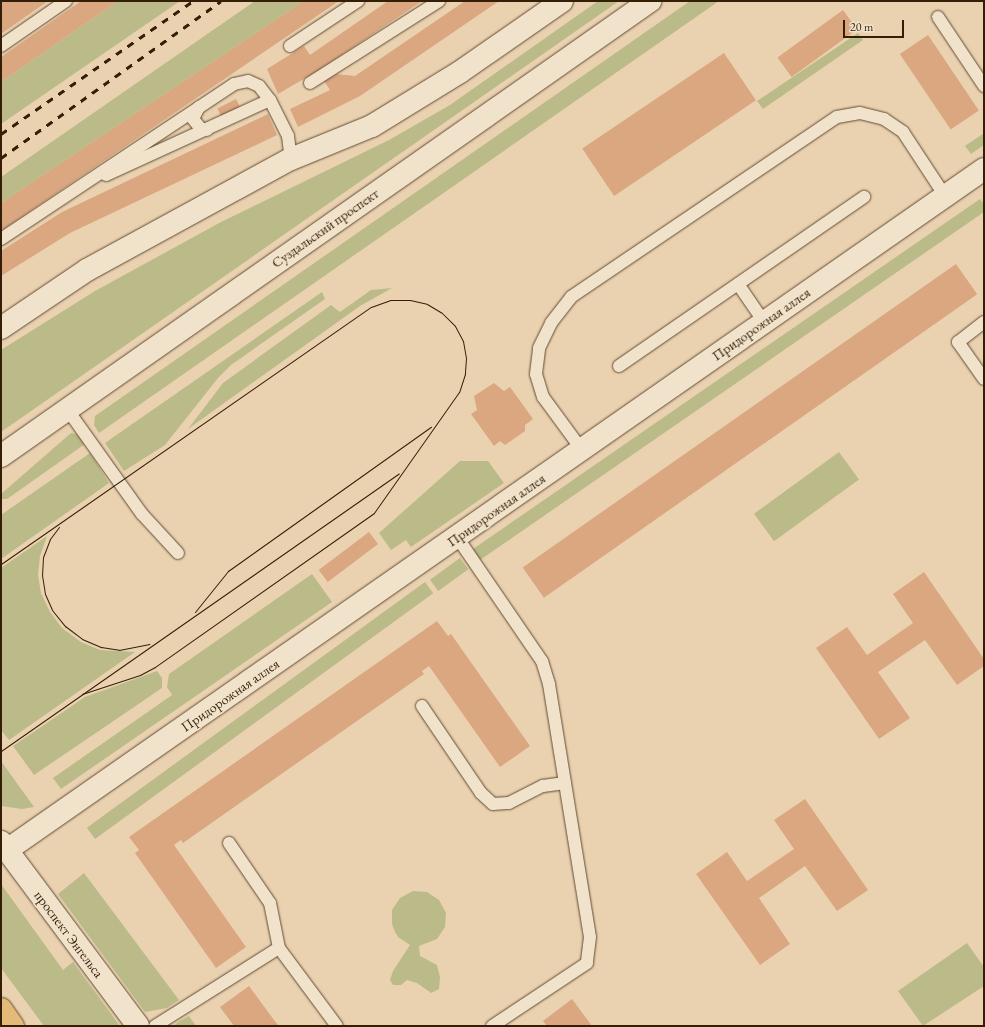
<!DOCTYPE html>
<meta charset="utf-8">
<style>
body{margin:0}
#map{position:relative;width:985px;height:1027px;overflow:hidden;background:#ead2b1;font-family:"EB Garamond",serif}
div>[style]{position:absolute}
.green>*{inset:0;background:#babb89;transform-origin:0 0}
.building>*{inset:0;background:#daa780;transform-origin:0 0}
.roads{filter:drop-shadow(0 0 1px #624b31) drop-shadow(0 0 1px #624b31)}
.service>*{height:12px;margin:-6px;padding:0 6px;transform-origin:6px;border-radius:6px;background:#f1e2cc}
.tertiary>*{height:22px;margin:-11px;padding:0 11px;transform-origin:11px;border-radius:11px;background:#f1e2cc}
.secondary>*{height:22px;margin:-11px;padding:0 11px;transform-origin:11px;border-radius:11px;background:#f1e2cc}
.primary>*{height:22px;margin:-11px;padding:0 11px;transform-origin:11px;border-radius:11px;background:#e5b978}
.tram>*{height:1px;margin:-0.5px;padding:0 0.5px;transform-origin:0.5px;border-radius:0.5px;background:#341e06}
.rail>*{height:3px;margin-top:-1.5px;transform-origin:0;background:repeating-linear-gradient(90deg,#341e06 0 7px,transparent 0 14px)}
span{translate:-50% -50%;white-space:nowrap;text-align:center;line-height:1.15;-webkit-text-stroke:3.5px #f1e2cc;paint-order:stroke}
.street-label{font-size:14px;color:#341e06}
.frame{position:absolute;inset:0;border:2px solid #341e06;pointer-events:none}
.scale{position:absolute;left:843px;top:20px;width:61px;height:18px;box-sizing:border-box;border:2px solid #341e06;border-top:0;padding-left:5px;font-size:12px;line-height:14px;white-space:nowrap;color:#341e06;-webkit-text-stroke:3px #f1e2cc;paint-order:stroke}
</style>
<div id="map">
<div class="green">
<div style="clip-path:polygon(118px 1px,180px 1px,1px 124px,1px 82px)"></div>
<div style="clip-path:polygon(255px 1px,304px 1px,1px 203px,1px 177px)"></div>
<div style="clip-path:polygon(598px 1px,619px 1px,1px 432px,1px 350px,95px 291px,221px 222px,389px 140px,450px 105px)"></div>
<div style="clip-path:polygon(690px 1px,719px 1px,99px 433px,94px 425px,95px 416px)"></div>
<div style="clip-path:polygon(858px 33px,863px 40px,763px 109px,757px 101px)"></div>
<div style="clip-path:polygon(984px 133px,984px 145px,971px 154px,965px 146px)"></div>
<div style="clip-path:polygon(980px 199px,984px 204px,984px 212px,480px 560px,473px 549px)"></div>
<div style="clip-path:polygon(392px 288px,360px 306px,188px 429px,223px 383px,331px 305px,340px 312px,371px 290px)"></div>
<div style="clip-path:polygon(322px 292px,325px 299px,231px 365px,218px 378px,165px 445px,124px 471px,105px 443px)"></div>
<div style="clip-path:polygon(71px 433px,76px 434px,85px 444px,7px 499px,1px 499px,1px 494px)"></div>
<div style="left:839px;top:452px;width:34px;height:105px;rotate:54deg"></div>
<div style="clip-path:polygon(90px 453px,109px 483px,1px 559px,1px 515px)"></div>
<div style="clip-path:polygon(460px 461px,488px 461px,504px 483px,411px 547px,406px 540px,391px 550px,379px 533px)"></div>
<div style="clip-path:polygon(47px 536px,40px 556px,38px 575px,41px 593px,50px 612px,62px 628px,81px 642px,100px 650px,135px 652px,9px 740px,1px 730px,1px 568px)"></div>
<div style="left:460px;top:558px;width:14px;height:37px;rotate:54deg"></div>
<div style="clip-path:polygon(312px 574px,332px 602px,61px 789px,53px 778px,172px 695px,167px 687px,169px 674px)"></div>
<div style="left:425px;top:582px;width:14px;height:418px;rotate:54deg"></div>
<div style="clip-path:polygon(157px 671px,162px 678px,162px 688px,34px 775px,13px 746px,85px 697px)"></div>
<div style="clip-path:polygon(1px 761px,34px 807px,22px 809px,1px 806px)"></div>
<div style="clip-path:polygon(84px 873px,179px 1000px,167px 1008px,145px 1012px,58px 894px)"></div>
<div style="clip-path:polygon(1px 884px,63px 970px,73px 962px,120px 1026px,44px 1026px,1px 968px)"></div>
<div style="clip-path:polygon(413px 891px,427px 892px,439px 900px,446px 913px,445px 927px,437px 939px,419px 946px,420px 956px,437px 965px,440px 977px,439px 989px,431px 993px,417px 983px,407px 980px,401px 985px,393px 985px,390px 980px,393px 971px,410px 945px,398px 937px,395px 932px,392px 924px,392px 910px,400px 898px)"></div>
<div style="clip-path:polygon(967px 943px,984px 967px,984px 986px,923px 1026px,898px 991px)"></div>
<div style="clip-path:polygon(189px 1016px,196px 1026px,174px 1026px,178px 1022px)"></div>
</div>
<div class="building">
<div style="clip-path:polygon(1px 1px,48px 1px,1px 34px)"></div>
<div style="clip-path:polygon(81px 1px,118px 1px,1px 82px,1px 57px)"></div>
<div style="clip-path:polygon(304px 1px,339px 1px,1px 231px,1px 203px)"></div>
<div style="clip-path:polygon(388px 1px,422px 1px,319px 70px,278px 94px,267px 69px,304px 46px,310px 55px)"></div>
<div style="clip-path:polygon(465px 1px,499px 1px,360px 96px,298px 127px,290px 109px,330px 90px,324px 81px,336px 74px,355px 76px)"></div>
<div style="left:843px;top:10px;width:24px;height:81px;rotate:54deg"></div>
<div style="left:928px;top:35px;width:91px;height:34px;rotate:56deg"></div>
<div style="left:724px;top:53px;width:57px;height:171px;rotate:56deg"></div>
<div style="left:236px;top:99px;width:9px;height:21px;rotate:63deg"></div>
<div style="clip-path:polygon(268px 114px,277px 135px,70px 233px,1px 276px,1px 251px,62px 212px)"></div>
<div style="left:956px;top:264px;width:37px;height:529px;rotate:55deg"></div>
<div style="clip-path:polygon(494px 383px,504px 391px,510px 387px,533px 419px,525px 425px,525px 431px,505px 445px,500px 441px,494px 446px,471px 414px,477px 410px,474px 396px)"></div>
<div style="left:369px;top:532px;width:15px;height:63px;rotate:53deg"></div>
<div style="clip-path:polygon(924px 572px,984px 659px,984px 666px,957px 685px,925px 640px,878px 672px,910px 718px,879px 739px,816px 648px,847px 627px,867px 655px,913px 623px,893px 594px)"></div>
<div style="clip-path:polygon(437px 621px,448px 636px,451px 634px,530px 746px,500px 767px,429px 666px,422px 671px,424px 674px,183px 843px,181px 840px,174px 845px,246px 947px,216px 968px,135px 853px,139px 850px,129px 837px)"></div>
<div style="clip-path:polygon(805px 799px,868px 890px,837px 911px,805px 866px,759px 898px,790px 944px,760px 965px,696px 874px,727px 852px,747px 881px,794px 849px,774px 820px)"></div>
<div style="clip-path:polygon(249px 986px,274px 1020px,279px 1026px,234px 1026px,220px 1007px)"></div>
<div style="clip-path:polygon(572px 999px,592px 1026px,547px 1026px,543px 1021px)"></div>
</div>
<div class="roads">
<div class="service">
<div style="left:938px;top:17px;width:83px;rotate:56.3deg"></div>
<div style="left:1px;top:46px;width:79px;rotate:-34.7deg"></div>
<div style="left:290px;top:46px;width:82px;rotate:-33.5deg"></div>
<div style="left:310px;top:83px;width:153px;rotate:-32.4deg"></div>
<div style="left:199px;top:107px;width:13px;rotate:117deg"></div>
<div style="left:193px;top:119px;width:13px;rotate:51deg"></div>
<div style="left:201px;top:129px;width:6px;rotate:9deg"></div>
<div style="left:106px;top:175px;width:180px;rotate:-24.6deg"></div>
<div style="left:270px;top:100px;width:40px;rotate:63.4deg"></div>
<div style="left:288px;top:136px;width:23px;rotate:83deg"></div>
<div style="left:1px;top:239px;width:280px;rotate:-33.6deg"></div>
<div style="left:234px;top:84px;width:14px;rotate:-12deg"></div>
<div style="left:248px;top:81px;width:12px;rotate:24deg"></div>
<div style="left:259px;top:86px;width:18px;rotate:52deg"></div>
<div style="left:738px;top:284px;width:46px;rotate:55.6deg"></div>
<div style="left:984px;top:322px;width:33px;rotate:142deg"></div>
<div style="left:958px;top:342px;width:45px;rotate:54.9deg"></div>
<div style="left:619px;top:366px;width:298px;rotate:-34.6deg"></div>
<div style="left:67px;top:409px;width:129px;rotate:54.5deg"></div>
<div style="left:142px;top:514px;width:53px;rotate:47.3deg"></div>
<div style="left:582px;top:450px;width:66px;rotate:-126.3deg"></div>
<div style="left:543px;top:397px;width:24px;rotate:-107deg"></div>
<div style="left:536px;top:374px;width:26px;rotate:-83deg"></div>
<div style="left:539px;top:348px;width:28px;rotate:-64deg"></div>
<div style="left:551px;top:323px;width:33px;rotate:-52deg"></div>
<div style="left:571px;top:297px;width:321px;rotate:-34.1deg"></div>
<div style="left:837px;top:117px;width:23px;rotate:-10deg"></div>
<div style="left:860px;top:113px;width:25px;rotate:14deg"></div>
<div style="left:884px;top:119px;width:23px;rotate:34deg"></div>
<div style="left:903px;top:132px;width:77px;rotate:56.7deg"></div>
<div style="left:457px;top:537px;width:150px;rotate:55.6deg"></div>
<div style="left:542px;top:661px;width:24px;rotate:73deg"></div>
<div style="left:549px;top:684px;width:256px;rotate:80.8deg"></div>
<div style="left:590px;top:937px;width:26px;rotate:97deg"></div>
<div style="left:587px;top:963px;width:114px;rotate:146.4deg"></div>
<div style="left:422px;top:706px;width:105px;rotate:55.9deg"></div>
<div style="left:481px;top:793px;width:16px;rotate:43deg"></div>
<div style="left:493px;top:804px;width:16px;rotate:-4deg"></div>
<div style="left:509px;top:803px;width:38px;rotate:-27deg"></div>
<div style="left:543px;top:786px;width:22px;rotate:-8deg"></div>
<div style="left:229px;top:843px;width:73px;rotate:55.7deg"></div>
<div style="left:270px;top:903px;width:46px;rotate:78.7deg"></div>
<div style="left:279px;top:948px;width:97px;rotate:53.4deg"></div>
<div style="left:155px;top:1026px;width:146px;rotate:-32.2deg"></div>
</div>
<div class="tertiary">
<div style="left:7px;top:850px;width:1191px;rotate:-34.88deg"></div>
</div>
<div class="secondary">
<div style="left:1px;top:328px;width:104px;rotate:-34deg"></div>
<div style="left:87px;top:270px;width:232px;rotate:-28.6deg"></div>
<div style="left:291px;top:159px;width:87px;rotate:-22.2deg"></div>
<div style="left:372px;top:126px;width:103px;rotate:-31.5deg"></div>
<div style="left:460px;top:72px;width:124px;rotate:-34.8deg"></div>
<div style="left:1px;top:456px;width:793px;rotate:-35.03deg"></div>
<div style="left:1px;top:842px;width:229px;rotate:53.3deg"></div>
</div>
<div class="primary">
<div style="left:1px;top:1009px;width:21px;rotate:55deg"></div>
</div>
</div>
<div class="tram">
<div style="left:59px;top:527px;width:15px;rotate:127deg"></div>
<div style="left:50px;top:539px;width:19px;rotate:111deg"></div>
<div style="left:43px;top:557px;width:18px;rotate:93deg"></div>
<div style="left:42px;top:575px;width:19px;rotate:81deg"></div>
<div style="left:45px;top:594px;width:17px;rotate:66deg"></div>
<div style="left:52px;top:610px;width:21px;rotate:51deg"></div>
<div style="left:65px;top:626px;width:21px;rotate:37deg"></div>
<div style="left:82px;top:639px;width:21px;rotate:23deg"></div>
<div style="left:101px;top:647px;width:18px;rotate:9deg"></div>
<div style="left:119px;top:650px;width:31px;rotate:-11deg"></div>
<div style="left:1px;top:564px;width:450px;rotate:-34.8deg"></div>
<div style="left:371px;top:307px;width:20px;rotate:-20deg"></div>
<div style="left:390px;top:300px;width:20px"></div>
<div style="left:410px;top:300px;width:17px;rotate:13deg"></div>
<div style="left:427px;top:304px;width:17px;rotate:31deg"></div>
<div style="left:442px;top:313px;width:18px;rotate:45deg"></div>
<div style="left:455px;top:326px;width:17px;rotate:62deg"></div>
<div style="left:463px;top:341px;width:17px;rotate:80deg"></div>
<div style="left:466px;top:358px;width:16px;rotate:94deg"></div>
<div style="left:465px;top:374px;width:19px;rotate:108deg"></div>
<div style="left:459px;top:392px;width:148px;rotate:125.1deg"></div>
<div style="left:374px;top:513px;width:268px;rotate:144.9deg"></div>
<div style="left:155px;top:667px;width:17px;rotate:152deg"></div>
<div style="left:140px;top:675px;width:61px;rotate:161.9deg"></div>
<div style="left:195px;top:612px;width:53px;rotate:-51.2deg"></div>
<div style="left:228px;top:571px;width:249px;rotate:-35.4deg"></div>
<div style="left:1px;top:751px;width:485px;rotate:-34.9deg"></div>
</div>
<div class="rail">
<div style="left:1px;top:134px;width:234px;rotate:-34.7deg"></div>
<div style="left:1px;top:158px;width:270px;rotate:-35.5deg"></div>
</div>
<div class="street-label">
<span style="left:325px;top:228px;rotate:-35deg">Суздальский проспект</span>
<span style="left:761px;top:324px;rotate:-35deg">Придорожная аллея</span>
<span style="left:496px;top:510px;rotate:-35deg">Придорожная аллея</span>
<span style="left:230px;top:695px;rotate:-35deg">Придорожная аллея</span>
<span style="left:69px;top:934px;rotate:53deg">проспект Энгельса</span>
</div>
<div class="frame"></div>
<div class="scale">20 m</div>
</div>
